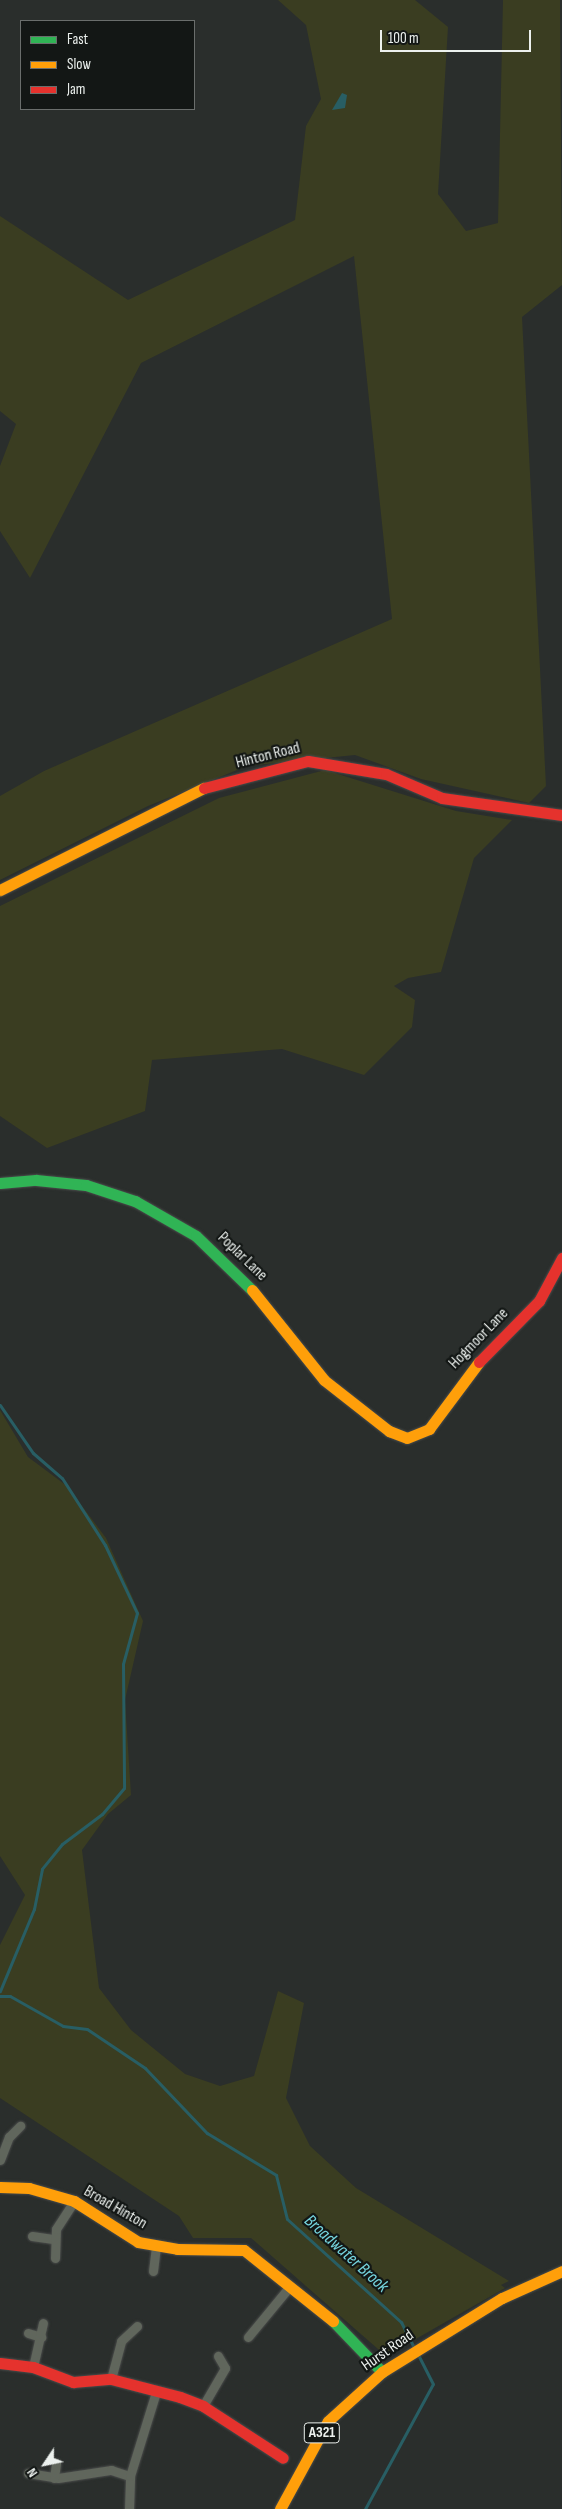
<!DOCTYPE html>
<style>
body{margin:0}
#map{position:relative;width:562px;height:2509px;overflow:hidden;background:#2a2e2c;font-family:"Sofia Sans Condensed",sans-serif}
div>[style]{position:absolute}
.green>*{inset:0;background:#3a3d21}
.water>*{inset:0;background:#285e64}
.stream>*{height:3px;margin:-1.5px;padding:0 1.5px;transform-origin:1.5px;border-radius:1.5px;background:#285e64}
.roads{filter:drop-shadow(0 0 1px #4a4c4b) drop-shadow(0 0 1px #4a4c4b)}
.street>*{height:9px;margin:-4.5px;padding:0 4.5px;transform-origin:4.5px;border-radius:4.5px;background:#60665c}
.fast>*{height:11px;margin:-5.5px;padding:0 5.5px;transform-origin:5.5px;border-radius:5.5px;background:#30b455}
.slow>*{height:11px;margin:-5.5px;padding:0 5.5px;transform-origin:5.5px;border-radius:5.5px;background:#ff9f0a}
.jam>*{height:11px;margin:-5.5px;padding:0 5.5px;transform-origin:5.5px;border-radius:5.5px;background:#e5322d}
span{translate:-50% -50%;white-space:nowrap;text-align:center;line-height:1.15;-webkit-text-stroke:4.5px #131715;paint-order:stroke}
.shield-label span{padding:1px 4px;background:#131715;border:1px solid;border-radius:4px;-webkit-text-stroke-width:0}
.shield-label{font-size:15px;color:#ecf1ee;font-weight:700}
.street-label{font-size:16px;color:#ecf1ee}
.water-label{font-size:18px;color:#75d4de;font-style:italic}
.legend{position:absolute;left:20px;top:20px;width:175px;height:90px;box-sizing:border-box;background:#131715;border:1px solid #6a6e6c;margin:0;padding:6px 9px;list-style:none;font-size:15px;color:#ecf1ee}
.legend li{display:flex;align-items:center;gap:10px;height:25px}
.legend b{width:25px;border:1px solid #6a6e6c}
.north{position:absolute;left:20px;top:2439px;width:50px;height:50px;-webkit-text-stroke:4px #131715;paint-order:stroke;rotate:236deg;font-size:14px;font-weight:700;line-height:20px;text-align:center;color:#ecf1ee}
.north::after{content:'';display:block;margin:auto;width:18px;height:22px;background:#ecf1ee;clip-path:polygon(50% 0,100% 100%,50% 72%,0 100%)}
.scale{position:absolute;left:380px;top:30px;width:151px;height:22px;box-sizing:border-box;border:2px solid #ecf1ee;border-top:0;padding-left:6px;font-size:15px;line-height:18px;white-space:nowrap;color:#ecf1ee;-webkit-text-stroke:4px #131715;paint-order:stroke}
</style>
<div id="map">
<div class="green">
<div style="clip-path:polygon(278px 0,415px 0,448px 27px,438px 194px,466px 231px,498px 223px,503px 0,560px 0,562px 285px,522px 317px,546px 786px,529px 803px,421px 779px,355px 755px,247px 766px,148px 806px,0 880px,0 796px,44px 771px,392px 619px,354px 256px,141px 363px,30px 578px,0 531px,0 466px,16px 424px,0 411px,0 216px,128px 300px,295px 220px,306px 126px,321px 99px,306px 25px)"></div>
<div style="clip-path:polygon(325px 770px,456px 811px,512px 820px,474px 858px,441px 972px,408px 978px,394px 986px,415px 1000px,412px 1027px,364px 1075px,282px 1049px,152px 1060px,145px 1111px,47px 1148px,0 1116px,0 906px,219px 798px)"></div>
<div style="clip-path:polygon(0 1410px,28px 1457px,67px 1486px,106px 1538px,143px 1621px,125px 1700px,131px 1795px,108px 1814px,82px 1850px,99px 1988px,131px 2030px,185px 2074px,220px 2086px,254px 2076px,278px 1991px,304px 2003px,286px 2098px,310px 2146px,356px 2188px,509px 2281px,501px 2285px,505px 2288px,386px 2356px,251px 2238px,193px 2238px,179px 2216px,0 2098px,0 1945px,25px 1895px,0 1856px)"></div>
</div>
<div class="water">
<div style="clip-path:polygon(342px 93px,347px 95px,345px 108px,332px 110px)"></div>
</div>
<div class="stream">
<div style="left:0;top:1405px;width:58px;rotate:55.5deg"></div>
<div style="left:33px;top:1453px;width:38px;rotate:41deg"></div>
<div style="left:62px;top:1478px;width:80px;rotate:57.3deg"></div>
<div style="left:105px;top:1545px;width:75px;rotate:64.8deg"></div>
<div style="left:137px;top:1613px;width:53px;rotate:105.4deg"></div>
<div style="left:123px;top:1664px;width:124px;rotate:89.5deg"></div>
<div style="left:124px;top:1788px;width:34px;rotate:130deg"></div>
<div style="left:102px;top:1814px;width:50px;rotate:143.1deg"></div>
<div style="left:62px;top:1844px;width:32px;rotate:129deg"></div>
<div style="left:42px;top:1869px;width:41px;rotate:101.3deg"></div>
<div style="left:34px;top:1909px;width:89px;rotate:112.5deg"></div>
<div style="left:0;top:1996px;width:10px"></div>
<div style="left:10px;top:1996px;width:61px;rotate:29.5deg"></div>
<div style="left:63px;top:2026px;width:24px;rotate:7deg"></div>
<div style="left:87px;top:2029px;width:70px;rotate:33.9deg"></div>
<div style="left:145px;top:2068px;width:90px;rotate:46.4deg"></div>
<div style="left:207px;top:2133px;width:81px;rotate:31.3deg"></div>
<div style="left:276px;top:2175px;width:45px;rotate:76deg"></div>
<div style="left:287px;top:2219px;width:154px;rotate:42.1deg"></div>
<div style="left:401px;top:2322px;width:30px;rotate:63deg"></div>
<div style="left:365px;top:2509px;width:142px;rotate:-61.5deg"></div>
<div style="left:433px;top:2384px;width:34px;rotate:-117deg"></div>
</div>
<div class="roads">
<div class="street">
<div style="left:0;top:2160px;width:25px;rotate:-69deg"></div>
<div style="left:9px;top:2137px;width:16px;rotate:-45deg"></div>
<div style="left:32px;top:2236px;width:21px;rotate:8deg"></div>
<div style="left:55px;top:2258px;width:29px;rotate:-88deg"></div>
<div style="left:56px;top:2229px;width:33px;rotate:-57deg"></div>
<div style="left:153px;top:2271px;width:26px;rotate:-83deg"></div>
<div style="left:28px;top:2333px;width:14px;rotate:17deg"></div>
<div style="left:248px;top:2337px;width:66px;rotate:-50.5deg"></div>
<div style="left:33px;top:2367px;width:45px;rotate:-77.2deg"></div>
<div style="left:111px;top:2379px;width:39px;rotate:-75deg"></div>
<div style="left:121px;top:2341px;width:22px;rotate:-43deg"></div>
<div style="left:203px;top:2406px;width:44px;rotate:-59.9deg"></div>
<div style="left:225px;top:2368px;width:14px;rotate:-120deg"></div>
<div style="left:28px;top:2473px;width:30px;rotate:9deg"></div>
<div style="left:58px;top:2478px;width:54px;rotate:-8.6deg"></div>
<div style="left:111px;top:2470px;width:20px;rotate:18deg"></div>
<div style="left:54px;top:2478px;width:15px;rotate:-82deg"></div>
<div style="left:129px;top:2509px;width:33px;rotate:-88deg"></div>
<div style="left:130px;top:2476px;width:88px;rotate:-72.8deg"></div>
</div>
<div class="fast">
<div style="left:0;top:1183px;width:36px;rotate:-5deg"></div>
<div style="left:36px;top:1180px;width:50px;rotate:5.7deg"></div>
<div style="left:86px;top:1185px;width:52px;rotate:18.1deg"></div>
<div style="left:135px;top:1201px;width:70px;rotate:29.8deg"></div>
<div style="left:196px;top:1236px;width:78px;rotate:44deg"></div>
<div style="left:333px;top:2321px;width:71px;rotate:46.1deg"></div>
</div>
<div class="slow">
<div style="left:0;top:890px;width:228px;rotate:-26.6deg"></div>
<div style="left:252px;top:1290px;width:115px;rotate:51.3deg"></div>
<div style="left:324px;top:1380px;width:83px;rotate:38.1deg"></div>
<div style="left:389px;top:1431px;width:19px;rotate:21deg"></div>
<div style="left:407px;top:1438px;width:24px;rotate:-22deg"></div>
<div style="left:429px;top:1429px;width:84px;rotate:-53.3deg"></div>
<div style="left:0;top:2187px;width:29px;rotate:2deg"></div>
<div style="left:29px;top:2188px;width:47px;rotate:16.1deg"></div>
<div style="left:74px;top:2201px;width:76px;rotate:32.6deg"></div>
<div style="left:138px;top:2242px;width:40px;rotate:10deg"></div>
<div style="left:177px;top:2249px;width:67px;rotate:0.9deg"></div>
<div style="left:244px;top:2250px;width:114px;rotate:38.6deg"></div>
<div style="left:280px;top:2509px;width:100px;rotate:-61.4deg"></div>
<div style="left:328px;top:2421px;width:73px;rotate:-42.2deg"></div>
<div style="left:382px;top:2372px;width:141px;rotate:-31.7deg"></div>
<div style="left:502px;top:2298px;width:66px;rotate:-24.2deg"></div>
</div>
<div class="jam">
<div style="left:204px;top:788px;width:107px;rotate:-14.6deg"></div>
<div style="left:308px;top:761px;width:79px;rotate:9.5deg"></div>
<div style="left:386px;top:774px;width:61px;rotate:23.2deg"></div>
<div style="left:442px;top:798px;width:121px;rotate:8.1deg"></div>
<div style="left:479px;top:1362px;width:86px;rotate:-45.5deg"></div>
<div style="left:539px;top:1301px;width:49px;rotate:-61.9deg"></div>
<div style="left:0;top:2363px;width:33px;rotate:7deg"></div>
<div style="left:33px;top:2367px;width:43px;rotate:20.6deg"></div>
<div style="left:73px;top:2382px;width:38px;rotate:-5deg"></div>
<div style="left:111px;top:2379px;width:71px;rotate:14.6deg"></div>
<div style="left:180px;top:2397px;width:25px;rotate:21deg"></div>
<div style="left:203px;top:2406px;width:95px;rotate:33deg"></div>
</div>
</div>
<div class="shield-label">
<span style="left:322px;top:2433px">A321</span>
</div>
<div class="street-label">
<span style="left:268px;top:756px;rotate:-14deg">Hinton Road</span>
<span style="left:242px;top:1257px;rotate:44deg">Poplar Lane</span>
<span style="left:479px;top:1339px;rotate:-46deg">Hogmoor Lane</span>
<span style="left:115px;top:2208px;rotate:30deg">Broad Hinton</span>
<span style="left:388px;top:2351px;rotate:-35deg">Hurst Road</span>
</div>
<div class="water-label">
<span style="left:346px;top:2254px;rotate:42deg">Broadwater Brook</span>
</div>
<ul class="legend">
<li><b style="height:6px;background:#30b455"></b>Fast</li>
<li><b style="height:6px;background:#ff9f0a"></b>Slow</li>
<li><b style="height:6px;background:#e5322d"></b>Jam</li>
</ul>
<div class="north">N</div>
<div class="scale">100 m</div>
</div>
